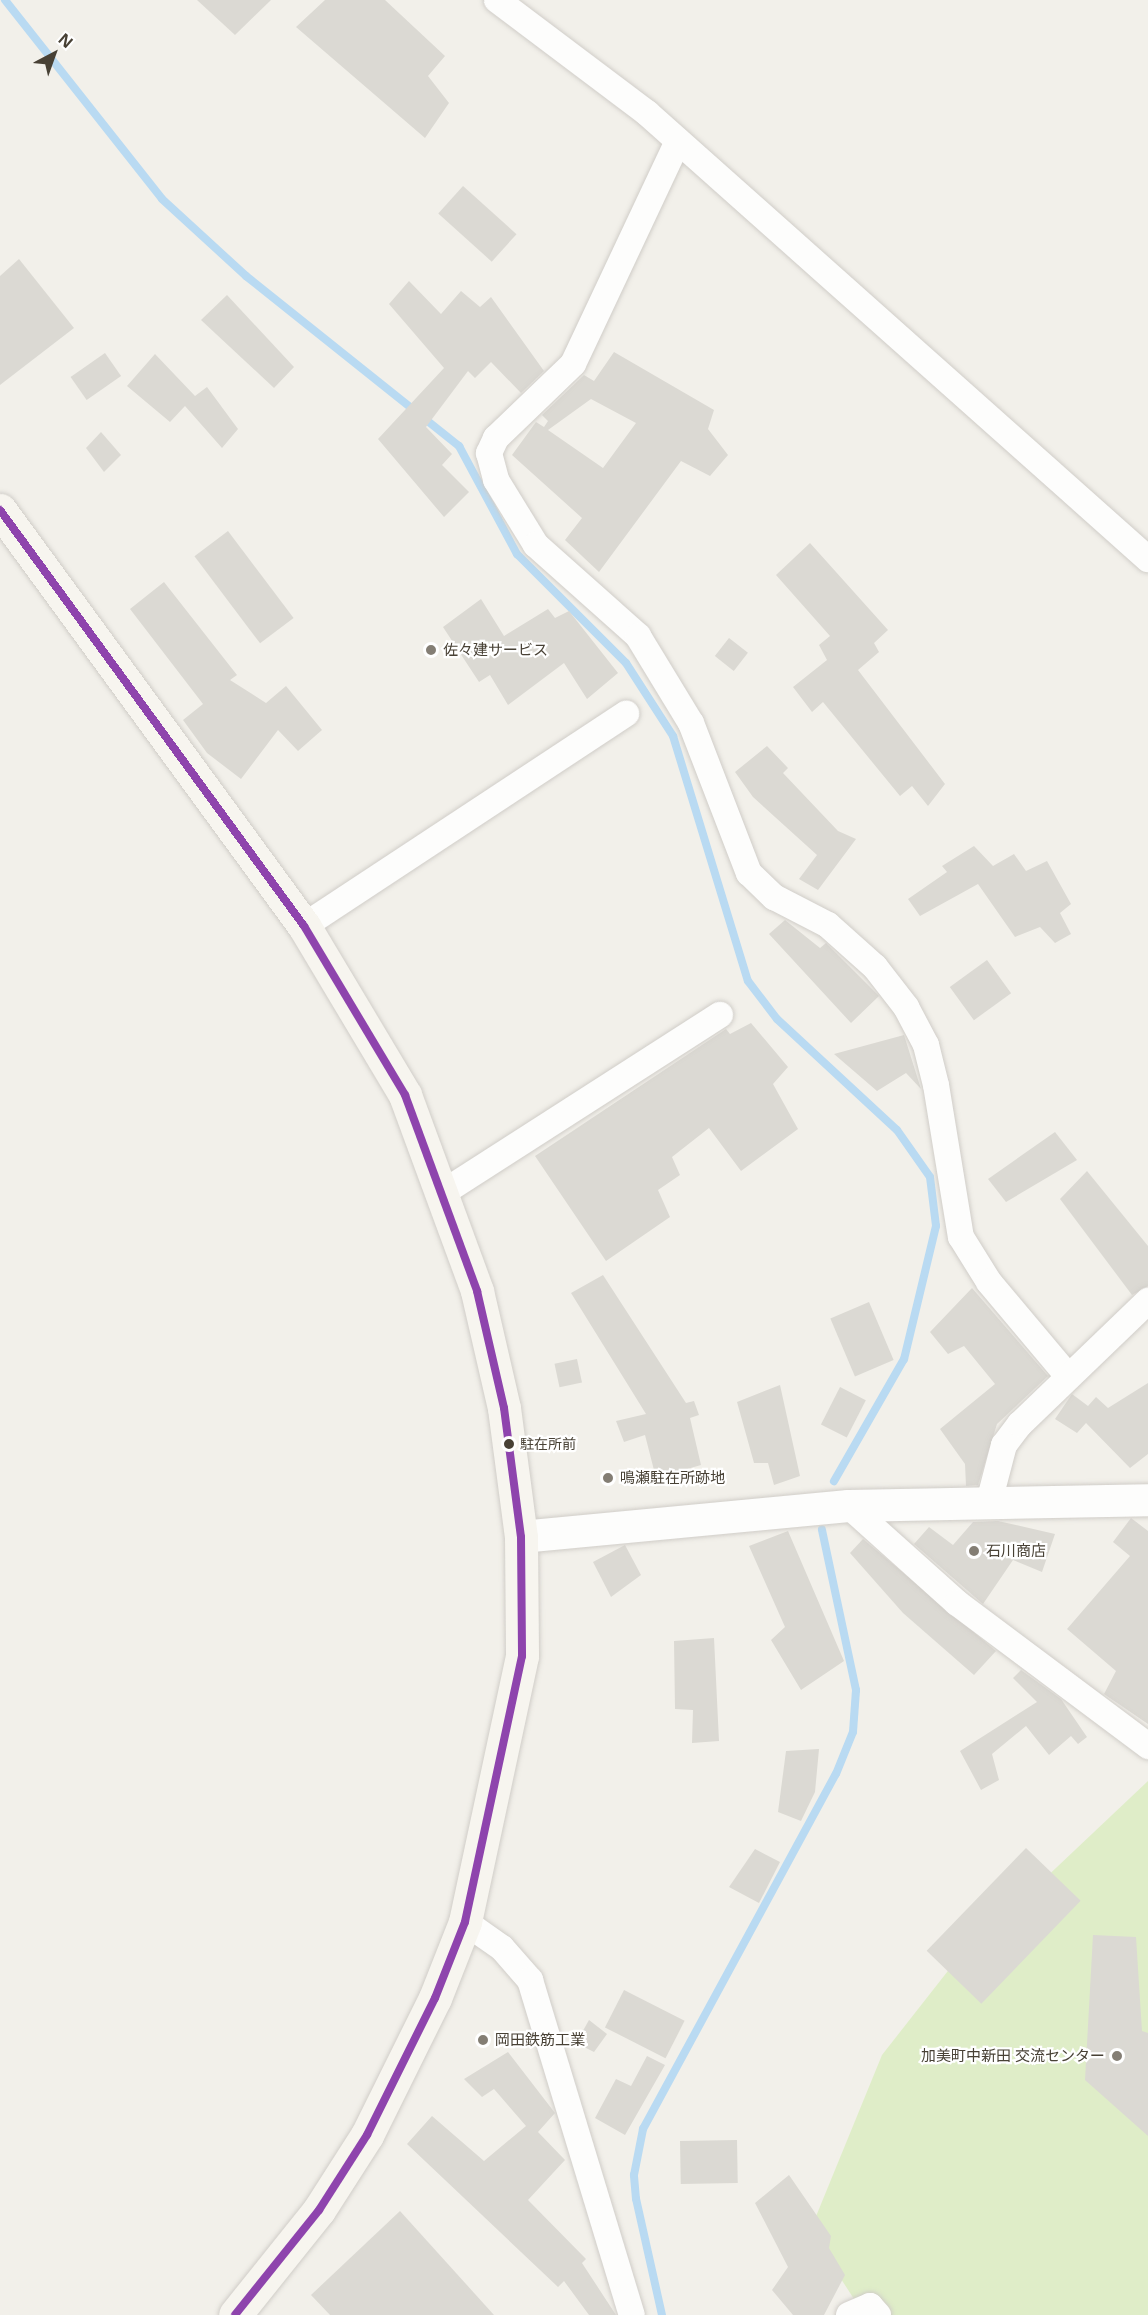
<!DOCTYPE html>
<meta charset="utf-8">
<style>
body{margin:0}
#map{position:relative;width:1148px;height:2315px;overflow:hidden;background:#f2f0ea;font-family:"Noto Sans","Noto Sans JP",sans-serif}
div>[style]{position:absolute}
.green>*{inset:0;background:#dfedc8}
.stream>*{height:8px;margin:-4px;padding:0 4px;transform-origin:4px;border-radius:4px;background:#b9daf2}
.building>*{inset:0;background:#dbd9d3;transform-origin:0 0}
.roads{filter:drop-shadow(0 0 2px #d0cdc8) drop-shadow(0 0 2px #d0cdc8)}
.minor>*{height:26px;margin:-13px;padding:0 13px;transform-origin:13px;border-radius:13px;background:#fdfdfc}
.tertiary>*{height:32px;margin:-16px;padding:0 16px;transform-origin:16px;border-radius:16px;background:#fdfdfc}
.secondary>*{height:33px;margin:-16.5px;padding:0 16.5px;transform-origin:16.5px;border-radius:16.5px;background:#f7f5ef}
.bus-1>*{height:8px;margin:-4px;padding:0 4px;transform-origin:4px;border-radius:4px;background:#8e44ad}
.dots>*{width:16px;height:16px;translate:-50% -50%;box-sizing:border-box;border:3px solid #fff;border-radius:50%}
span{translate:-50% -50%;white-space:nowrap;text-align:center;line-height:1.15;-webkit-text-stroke:4.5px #fff;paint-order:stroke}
.bus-label{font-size:14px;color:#484135}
.left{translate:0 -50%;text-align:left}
.poi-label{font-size:15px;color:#484135}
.right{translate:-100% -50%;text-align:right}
.north{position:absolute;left:24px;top:24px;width:60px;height:60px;-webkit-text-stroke:4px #fff;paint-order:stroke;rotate:41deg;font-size:16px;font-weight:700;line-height:24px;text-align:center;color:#484135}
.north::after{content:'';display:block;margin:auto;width:21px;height:27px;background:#484135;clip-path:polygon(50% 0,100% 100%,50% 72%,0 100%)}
</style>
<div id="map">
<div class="green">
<div style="clip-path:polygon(1148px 1781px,1148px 2315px,874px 2315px,854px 2299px,810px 2231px,882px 2055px,951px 1967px)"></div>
</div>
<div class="stream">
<div style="left:5px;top:0;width:253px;rotate:51.7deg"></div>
<div style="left:162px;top:199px;width:114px;rotate:42.5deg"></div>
<div style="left:246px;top:276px;width:273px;rotate:38.6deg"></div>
<div style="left:459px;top:446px;width:123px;rotate:61.8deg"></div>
<div style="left:517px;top:554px;width:154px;rotate:45deg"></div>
<div style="left:626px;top:663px;width:87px;rotate:57.2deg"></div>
<div style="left:673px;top:736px;width:256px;rotate:73deg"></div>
<div style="left:748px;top:981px;width:48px;rotate:52.7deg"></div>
<div style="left:777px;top:1019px;width:163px;rotate:42.8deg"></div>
<div style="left:897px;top:1130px;width:57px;rotate:54.9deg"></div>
<div style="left:930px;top:1177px;width:49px;rotate:83deg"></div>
<div style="left:936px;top:1226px;width:137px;rotate:103.5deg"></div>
<div style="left:904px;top:1359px;width:141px;rotate:119.8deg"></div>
<div style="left:662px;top:2315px;width:119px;rotate:-102.6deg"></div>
<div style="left:636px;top:2199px;width:24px;rotate:-95deg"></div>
<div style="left:634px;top:2175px;width:47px;rotate:-78.9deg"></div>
<div style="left:643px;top:2129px;width:404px;rotate:-61.5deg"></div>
<div style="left:836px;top:1774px;width:45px;rotate:-68deg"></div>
<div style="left:853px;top:1732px;width:42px;rotate:-85.9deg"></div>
<div style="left:856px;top:1690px;width:164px;rotate:-102deg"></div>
</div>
<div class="building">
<div style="clip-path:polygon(197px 0,271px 0,235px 35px)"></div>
<div style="clip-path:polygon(325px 0,385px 0,445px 56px,428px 76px,449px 103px,425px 138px,296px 27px)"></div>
<div style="left:463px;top:186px;width:72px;height:37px;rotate:42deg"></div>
<div style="clip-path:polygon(19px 259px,74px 328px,0 385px,0 276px)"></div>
<div style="clip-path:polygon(409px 281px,441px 314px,461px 291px,480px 307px,491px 297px,544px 371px,521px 393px,491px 362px,475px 378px,468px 371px,426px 427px,452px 454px,442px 465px,469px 492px,444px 517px,378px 439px,444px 368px,389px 304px)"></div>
<div style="clip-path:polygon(227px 295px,294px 367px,274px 388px,201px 320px)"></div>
<div style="clip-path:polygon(evenodd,614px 352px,714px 410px,708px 429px,728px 455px,710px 476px,681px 461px,599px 572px,565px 540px,582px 518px,512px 455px,536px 422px,544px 427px,548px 421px,542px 415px,584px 375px,594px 381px,614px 352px,591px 399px,636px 423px,603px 468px,548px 430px,591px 399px)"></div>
<div style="left:105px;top:353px;width:28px;height:42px;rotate:55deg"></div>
<div style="clip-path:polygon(155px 354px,195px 396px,207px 387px,238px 429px,222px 448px,185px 406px,170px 422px,127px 386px)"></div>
<div style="clip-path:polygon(101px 432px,121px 455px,104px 472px,86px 448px)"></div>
<div style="left:228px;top:531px;width:109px;height:42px;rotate:53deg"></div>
<div style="clip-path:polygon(810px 543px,888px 630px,874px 643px,879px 652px,858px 670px,945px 784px,928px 806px,912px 786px,900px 796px,823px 702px,812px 712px,793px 687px,827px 660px,819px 645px,830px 636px,776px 575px)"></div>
<div style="clip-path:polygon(164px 582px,237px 675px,230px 680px,266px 703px,286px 686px,322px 730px,298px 751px,278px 730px,241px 779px,207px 753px,183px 720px,203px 704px,130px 609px)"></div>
<div style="clip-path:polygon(481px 599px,504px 636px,548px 609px,555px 618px,569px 611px,618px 673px,587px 699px,564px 663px,508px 705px,490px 675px,479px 682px,443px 627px)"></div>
<div style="left:729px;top:638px;width:24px;height:23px;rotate:38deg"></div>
<div style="clip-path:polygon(767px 746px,788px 768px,783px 773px,838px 831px,856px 839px,818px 890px,799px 879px,817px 855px,753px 797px,735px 772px)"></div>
<div style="clip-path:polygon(974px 846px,993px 866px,1014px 854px,1026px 871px,1047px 861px,1071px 904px,1060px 913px,1071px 934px,1055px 943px,1040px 927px,1015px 937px,978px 884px,920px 916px,908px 899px,947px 872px,942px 866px)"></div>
<div style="clip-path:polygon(785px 920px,820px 948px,826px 943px,879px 996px,851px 1023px,769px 934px)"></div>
<div style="left:987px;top:960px;width:41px;height:46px;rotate:54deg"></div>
<div style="clip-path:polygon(751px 1023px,788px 1067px,773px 1084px,798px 1129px,741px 1171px,709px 1128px,672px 1157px,680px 1175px,658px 1190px,670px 1217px,606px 1261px,535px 1156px,726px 1029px,730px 1034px)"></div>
<div style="clip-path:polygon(904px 1035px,921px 1089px,906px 1073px,877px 1091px,834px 1054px)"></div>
<div style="clip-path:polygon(1055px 1132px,1077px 1160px,1006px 1202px,988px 1179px)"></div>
<div style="clip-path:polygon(1087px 1171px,1148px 1246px,1148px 1286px,1132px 1295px,1060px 1199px)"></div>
<div style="clip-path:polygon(603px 1275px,686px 1403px,694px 1401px,699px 1415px,690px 1418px,701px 1465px,656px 1478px,645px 1435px,624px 1442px,616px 1421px,646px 1414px,571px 1293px)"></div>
<div style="clip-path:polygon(972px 1288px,1048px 1376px,997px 1424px,978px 1485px,966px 1486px,965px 1464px,940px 1429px,995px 1384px,964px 1346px,948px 1354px,930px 1332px)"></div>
<div style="left:869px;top:1302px;width:63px;height:42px;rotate:67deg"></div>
<div style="left:577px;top:1359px;width:24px;height:23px;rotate:78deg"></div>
<div style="clip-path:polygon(1148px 1383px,1148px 1454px,1130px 1468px,1086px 1423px,1077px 1433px,1055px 1419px,1072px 1394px,1088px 1406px,1096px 1397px,1108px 1408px)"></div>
<div style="clip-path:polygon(780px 1385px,800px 1476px,774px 1485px,768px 1463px,754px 1463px,737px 1402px)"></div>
<div style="left:840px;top:1387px;width:29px;height:42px;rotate:27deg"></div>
<div style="clip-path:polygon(1131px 1518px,1148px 1531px,1148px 1724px,1104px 1694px,1116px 1671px,1067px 1629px,1130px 1556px,1113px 1542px)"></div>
<div style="clip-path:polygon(998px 1521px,1055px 1534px,1042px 1572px,1013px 1560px,983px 1604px,914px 1544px,929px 1527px,953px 1545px,973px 1522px)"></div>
<div style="clip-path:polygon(788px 1531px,844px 1661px,801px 1690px,771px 1640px,785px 1627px,749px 1546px)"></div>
<div style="clip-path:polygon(863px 1539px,996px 1651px,974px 1675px,903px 1613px,850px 1553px)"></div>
<div style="clip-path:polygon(625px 1545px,641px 1575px,611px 1597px,593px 1562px)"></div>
<div style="clip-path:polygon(714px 1638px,719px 1741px,692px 1743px,693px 1710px,675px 1709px,674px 1641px)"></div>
<div style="clip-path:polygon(1021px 1670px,1061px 1699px,1087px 1737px,1078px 1744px,1071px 1736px,1049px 1755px,1026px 1726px,992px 1754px,999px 1780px,981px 1790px,960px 1751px,1037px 1702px,1013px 1678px)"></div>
<div style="clip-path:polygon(819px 1749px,815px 1792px,801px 1821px,778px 1812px,786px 1751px)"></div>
<div style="left:1026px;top:1848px;width:76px;height:143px;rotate:44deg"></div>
<div style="clip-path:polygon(755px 1849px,780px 1862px,759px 1903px,729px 1887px)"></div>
<div style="clip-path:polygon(1093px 1935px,1136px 1937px,1142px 2031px,1148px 2033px,1148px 2136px,1085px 2080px)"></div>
<div style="left:624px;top:1990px;width:68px;height:42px;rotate:27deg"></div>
<div style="clip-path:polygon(589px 2020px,607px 2034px,594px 2052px,576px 2043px)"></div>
<div style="clip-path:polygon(508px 2052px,555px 2113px,538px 2132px,565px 2160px,528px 2200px,586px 2259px,582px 2263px,616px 2315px,589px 2315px,564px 2281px,558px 2287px,407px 2144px,432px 2116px,484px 2161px,526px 2126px,494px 2089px,482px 2097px,464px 2079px)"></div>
<div style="clip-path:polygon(647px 2056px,665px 2065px,625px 2135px,595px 2118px,616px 2079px,631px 2086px)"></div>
<div style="left:737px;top:2140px;width:43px;height:57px;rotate:89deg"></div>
<div style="clip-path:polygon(789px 2175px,831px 2236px,829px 2248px,845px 2275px,824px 2315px,793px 2315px,772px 2290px,788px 2267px,755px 2203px)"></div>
<div style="clip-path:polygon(400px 2211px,494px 2315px,330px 2315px,311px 2295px)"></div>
</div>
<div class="roads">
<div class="minor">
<div style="left:497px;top:0;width:188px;rotate:37deg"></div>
<div style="left:647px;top:113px;width:671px;rotate:41.68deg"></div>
<div style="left:678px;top:141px;width:246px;rotate:115.2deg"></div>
<div style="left:573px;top:364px;width:107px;rotate:136.1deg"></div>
<div style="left:496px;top:438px;width:17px;rotate:115deg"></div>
<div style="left:489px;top:453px;width:28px;rotate:75deg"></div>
<div style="left:496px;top:480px;width:76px;rotate:58.4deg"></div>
<div style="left:536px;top:545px;width:137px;rotate:41.7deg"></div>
<div style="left:638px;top:636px;width:102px;rotate:58.7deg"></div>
<div style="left:691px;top:723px;width:161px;rotate:68.9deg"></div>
<div style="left:749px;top:873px;width:35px;rotate:44deg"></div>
<div style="left:774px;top:897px;width:61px;rotate:27.4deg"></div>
<div style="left:828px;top:925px;width:63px;rotate:41.8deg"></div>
<div style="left:875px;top:967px;width:51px;rotate:52.2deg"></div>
<div style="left:906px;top:1007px;width:43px;rotate:62.2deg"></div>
<div style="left:926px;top:1045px;width:41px;rotate:76deg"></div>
<div style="left:936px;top:1085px;width:154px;rotate:80.7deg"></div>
<div style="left:961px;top:1237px;width:53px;rotate:58.1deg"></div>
<div style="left:989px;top:1282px;width:123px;rotate:50deg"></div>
<div style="left:304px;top:926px;width:386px;rotate:-33.4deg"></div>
<div style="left:444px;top:1192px;width:328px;rotate:-32.7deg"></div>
<div style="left:989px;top:1502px;width:59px;rotate:-75.3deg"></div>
<div style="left:1004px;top:1445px;width:26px;rotate:-53deg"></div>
<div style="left:1020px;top:1424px;width:178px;rotate:-43.9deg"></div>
<div style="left:849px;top:1506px;width:145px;rotate:41.9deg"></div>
<div style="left:957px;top:1603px;width:239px;rotate:36.8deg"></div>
<div style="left:465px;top:1922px;width:45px;rotate:35.1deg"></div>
<div style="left:502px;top:1948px;width:43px;rotate:48.8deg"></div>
<div style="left:530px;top:1980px;width:350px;rotate:73.1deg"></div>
<div style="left:849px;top:2315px;width:23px;rotate:-23deg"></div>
<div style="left:870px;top:2306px;width:12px;rotate:48deg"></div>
</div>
<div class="tertiary">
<div style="left:521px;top:1537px;width:329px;rotate:-5.4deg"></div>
<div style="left:849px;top:1506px;width:299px;rotate:-1.1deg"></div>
</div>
<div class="secondary">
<div style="left:0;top:510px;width:515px;rotate:53.84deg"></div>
<div style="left:304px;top:926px;width:197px;rotate:59.1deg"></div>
<div style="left:405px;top:1095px;width:209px;rotate:69.8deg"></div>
<div style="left:477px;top:1291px;width:120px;rotate:77deg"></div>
<div style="left:504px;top:1408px;width:130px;rotate:82.5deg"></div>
<div style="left:521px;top:1537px;width:119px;rotate:89.5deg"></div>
<div style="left:522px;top:1656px;width:272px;rotate:102.1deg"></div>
<div style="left:465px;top:1922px;width:82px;rotate:111.5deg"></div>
<div style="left:435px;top:1998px;width:153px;rotate:116.4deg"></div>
<div style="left:367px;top:2135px;width:89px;rotate:122.6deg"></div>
<div style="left:319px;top:2210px;width:134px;rotate:128.7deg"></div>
</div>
</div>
<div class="bus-1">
<div style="left:0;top:510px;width:515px;rotate:53.84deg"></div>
<div style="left:304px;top:926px;width:197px;rotate:59.1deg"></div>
<div style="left:405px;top:1095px;width:209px;rotate:69.8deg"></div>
<div style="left:477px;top:1291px;width:120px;rotate:77deg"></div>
<div style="left:504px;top:1408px;width:130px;rotate:82.5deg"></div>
<div style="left:521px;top:1537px;width:119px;rotate:89.5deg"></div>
<div style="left:522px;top:1656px;width:272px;rotate:102.1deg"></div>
<div style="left:465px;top:1922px;width:82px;rotate:111.5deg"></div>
<div style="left:435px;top:1998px;width:153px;rotate:116.4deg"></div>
<div style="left:367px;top:2135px;width:89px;rotate:122.6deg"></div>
<div style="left:319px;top:2210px;width:134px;rotate:128.7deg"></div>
</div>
<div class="dots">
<div style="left:431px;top:650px;background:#847e74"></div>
<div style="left:509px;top:1444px;background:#484135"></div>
<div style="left:608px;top:1478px;background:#847e74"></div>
<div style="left:974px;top:1551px;background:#847e74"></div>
<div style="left:483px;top:2040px;background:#847e74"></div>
<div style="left:1117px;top:2056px;background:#847e74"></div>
</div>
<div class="bus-label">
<span class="left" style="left:520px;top:1444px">駐在所前</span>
</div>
<div class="poi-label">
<span class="left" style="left:443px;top:650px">佐々建サービス</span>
<span class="left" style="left:620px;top:1478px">鳴瀬駐在所跡地</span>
<span class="left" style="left:986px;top:1551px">石川商店</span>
<span class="left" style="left:495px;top:2040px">岡田鉄筋工業</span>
<span class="right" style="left:1105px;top:2056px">加美町中新田 交流センター</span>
</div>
<div class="north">N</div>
</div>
